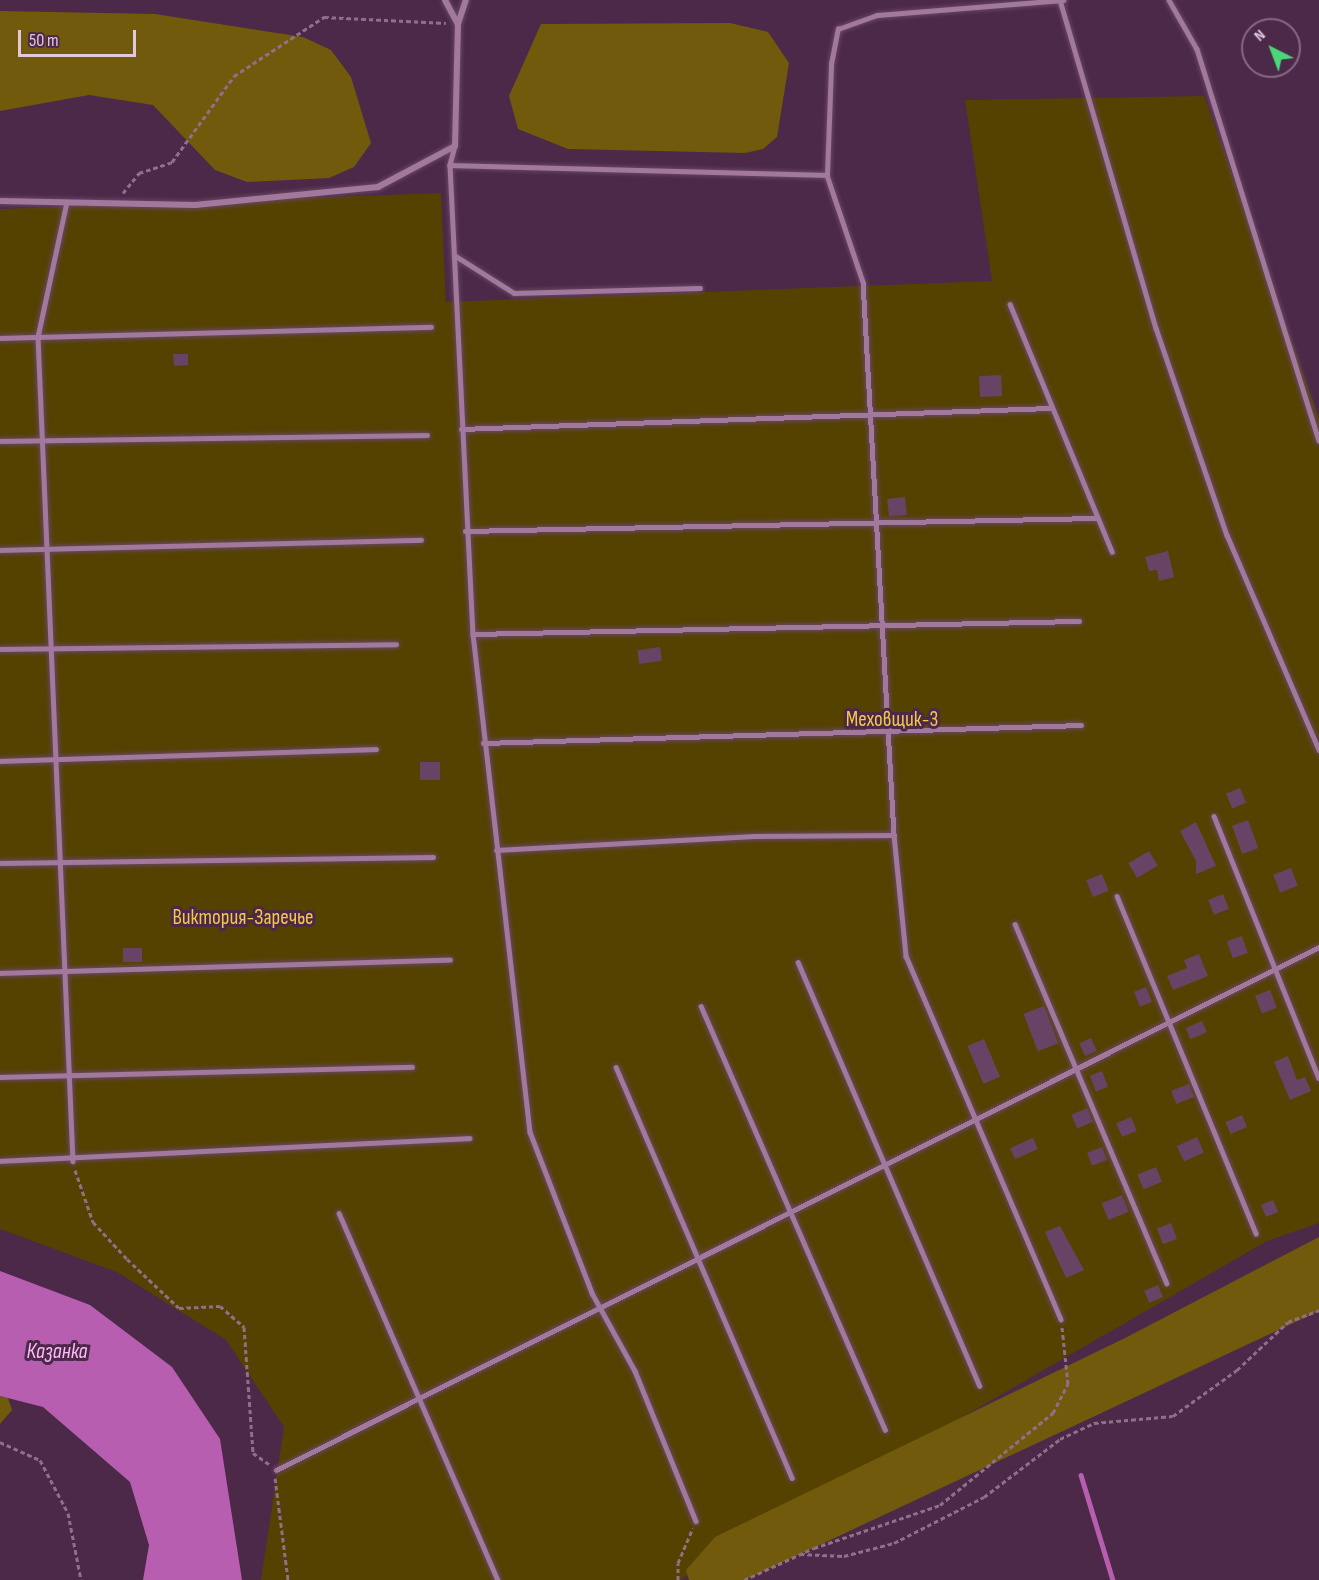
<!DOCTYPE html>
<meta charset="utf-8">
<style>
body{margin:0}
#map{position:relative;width:1319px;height:1580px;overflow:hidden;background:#4c2849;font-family:"Sofia Sans Condensed",sans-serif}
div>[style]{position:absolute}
.green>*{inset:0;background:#554200}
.forest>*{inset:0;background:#715a0c}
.water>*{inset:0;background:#b85eb1}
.stream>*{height:4.5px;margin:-2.25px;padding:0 2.25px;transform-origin:2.25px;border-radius:2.25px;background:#b85eb1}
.building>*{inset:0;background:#694365;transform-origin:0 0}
.path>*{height:3px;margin-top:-1.5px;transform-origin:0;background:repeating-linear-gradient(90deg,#8e708b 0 4.5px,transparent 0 7.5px)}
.roads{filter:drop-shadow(0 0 2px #664762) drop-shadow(0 0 2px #664762)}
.service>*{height:4.5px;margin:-2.25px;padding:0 2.25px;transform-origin:2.25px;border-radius:2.25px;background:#a2799d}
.minor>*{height:6px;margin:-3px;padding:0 3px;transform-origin:3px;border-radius:3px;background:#a2799d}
span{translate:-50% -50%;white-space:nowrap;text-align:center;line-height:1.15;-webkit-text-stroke:6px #4c2849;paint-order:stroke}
.park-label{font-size:21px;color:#f2c949}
.water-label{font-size:22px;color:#ffbaf7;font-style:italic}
.north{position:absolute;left:1241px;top:18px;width:60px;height:60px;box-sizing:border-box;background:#4c2849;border:2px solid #876884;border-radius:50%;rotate:318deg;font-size:16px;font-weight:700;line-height:24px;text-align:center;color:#e0c9dd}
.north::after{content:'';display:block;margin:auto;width:21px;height:27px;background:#4ad778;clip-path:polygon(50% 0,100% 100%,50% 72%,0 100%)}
.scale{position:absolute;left:18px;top:30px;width:118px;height:27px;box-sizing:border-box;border:3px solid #e0c9dd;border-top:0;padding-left:8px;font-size:18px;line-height:21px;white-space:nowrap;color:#e0c9dd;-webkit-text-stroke:4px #4c2849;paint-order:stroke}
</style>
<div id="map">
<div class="green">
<div style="clip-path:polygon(1204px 96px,1319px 417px,1319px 1223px,1267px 1241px,680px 1580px,261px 1580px,284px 1427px,226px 1340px,117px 1272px,0 1229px,0 209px,441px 193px,446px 302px,992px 281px,965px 100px)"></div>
</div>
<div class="forest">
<div style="clip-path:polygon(0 11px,155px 14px,303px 37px,331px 50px,351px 77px,371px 143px,354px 167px,329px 178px,247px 182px,215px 170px,153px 105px,89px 95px,0 111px)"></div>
<div style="clip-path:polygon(730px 23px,768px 32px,789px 63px,777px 137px,763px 149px,745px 153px,568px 149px,518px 129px,509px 96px,541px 24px)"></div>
<div style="clip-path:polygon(1319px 1237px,1319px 1311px,745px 1580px,689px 1580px,686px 1570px,715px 1537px,1125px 1338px)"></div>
<div style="clip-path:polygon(0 1396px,8px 1398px,12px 1410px,0 1424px)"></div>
</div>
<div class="water">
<div style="clip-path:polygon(0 1271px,90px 1305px,172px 1367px,220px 1439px,242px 1580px,143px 1580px,149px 1545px,130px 1482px,43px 1407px,0 1396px)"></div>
</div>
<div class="stream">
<div style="left:1081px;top:1475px;width:110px;rotate:73.1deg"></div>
</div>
<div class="building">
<div style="clip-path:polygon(173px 354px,188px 354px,188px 365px,174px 366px)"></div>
<div style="left:1001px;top:375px;width:21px;height:22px;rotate:87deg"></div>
<div style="left:905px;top:497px;width:18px;height:18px;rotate:84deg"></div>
<div style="clip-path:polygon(1168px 551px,1174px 577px,1159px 581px,1157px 570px,1149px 571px,1145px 557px)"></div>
<div style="left:660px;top:647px;width:14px;height:23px;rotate:82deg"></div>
<div style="left:440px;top:762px;width:18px;height:20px;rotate:90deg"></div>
<div style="left:1240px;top:788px;width:16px;height:15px;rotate:68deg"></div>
<div style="left:1248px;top:820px;width:30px;height:17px;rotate:70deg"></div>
<div style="clip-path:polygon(1196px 822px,1216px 866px,1196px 874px,1196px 861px,1180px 831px)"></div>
<div style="left:1149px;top:851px;width:17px;height:24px;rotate:59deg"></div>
<div style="left:1291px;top:868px;width:19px;height:19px;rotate:69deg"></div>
<div style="left:1102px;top:874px;width:18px;height:17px;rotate:68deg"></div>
<div style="left:1223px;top:894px;width:16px;height:16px;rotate:68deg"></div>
<div style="left:1242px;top:936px;width:18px;height:16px;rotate:71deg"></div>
<div style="left:142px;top:948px;width:14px;height:19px;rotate:90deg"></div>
<div style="clip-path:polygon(1199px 954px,1208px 976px,1173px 990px,1167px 976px,1187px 968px,1184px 960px)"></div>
<div style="left:1146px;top:987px;width:16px;height:13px;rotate:68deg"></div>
<div style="left:1270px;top:990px;width:19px;height:16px;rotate:69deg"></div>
<div style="left:1044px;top:1006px;width:40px;height:22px;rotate:69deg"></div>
<div style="left:1202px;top:1021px;width:12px;height:18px;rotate:66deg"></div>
<div style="left:1091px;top:1038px;width:14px;height:13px;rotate:65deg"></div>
<div style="left:984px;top:1039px;width:41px;height:18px;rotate:67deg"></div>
<div style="clip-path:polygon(1288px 1056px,1297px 1080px,1305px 1077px,1311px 1091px,1290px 1100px,1274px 1062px)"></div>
<div style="left:1102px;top:1071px;width:17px;height:13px;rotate:69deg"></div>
<div style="left:1189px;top:1084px;width:14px;height:19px;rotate:69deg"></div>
<div style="left:1087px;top:1108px;width:15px;height:17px;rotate:67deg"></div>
<div style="left:1242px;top:1115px;width:13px;height:18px;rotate:67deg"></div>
<div style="left:1131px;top:1117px;width:15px;height:16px;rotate:67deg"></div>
<div style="left:1197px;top:1137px;width:17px;height:22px;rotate:66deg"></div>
<div style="left:1033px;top:1138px;width:12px;height:25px;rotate:66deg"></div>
<div style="left:1102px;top:1147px;width:14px;height:16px;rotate:69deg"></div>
<div style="left:1156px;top:1167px;width:16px;height:20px;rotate:68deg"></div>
<div style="left:1122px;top:1195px;width:18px;height:22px;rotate:68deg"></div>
<div style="left:1273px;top:1200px;width:13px;height:13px;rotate:67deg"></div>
<div style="left:1171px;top:1223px;width:17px;height:15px;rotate:69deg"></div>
<div style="clip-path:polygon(1060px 1226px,1084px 1270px,1066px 1278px,1045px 1232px)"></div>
<div style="left:1158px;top:1285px;width:13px;height:15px;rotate:67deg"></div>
</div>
<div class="path">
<div style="left:123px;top:193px;width:26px;rotate:-51deg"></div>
<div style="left:139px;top:173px;width:35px;rotate:-18deg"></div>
<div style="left:172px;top:162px;width:106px;rotate:-54.2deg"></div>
<div style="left:234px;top:76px;width:108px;rotate:-33.2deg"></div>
<div style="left:324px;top:17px;width:122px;rotate:2.8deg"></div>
<div style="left:75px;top:1170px;width:55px;rotate:70.9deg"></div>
<div style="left:93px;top:1222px;width:50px;rotate:47.4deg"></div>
<div style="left:127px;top:1259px;width:71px;rotate:43.3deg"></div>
<div style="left:179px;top:1308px;width:41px;rotate:-2.8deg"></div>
<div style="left:220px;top:1306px;width:32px;rotate:41deg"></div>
<div style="left:244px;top:1327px;width:126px;rotate:85.9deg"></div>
<div style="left:253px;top:1453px;width:21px;rotate:35deg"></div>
<div style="left:0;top:1442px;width:44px;rotate:24.2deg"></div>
<div style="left:40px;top:1460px;width:60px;rotate:62.2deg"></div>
<div style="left:68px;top:1513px;width:68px;rotate:79deg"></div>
<div style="left:275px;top:1478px;width:103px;rotate:82.7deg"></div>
<div style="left:800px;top:1554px;width:44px;rotate:2.6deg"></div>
<div style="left:844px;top:1556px;width:52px;rotate:-14.6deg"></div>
<div style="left:894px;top:1543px;width:101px;rotate:-27.1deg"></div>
<div style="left:984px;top:1497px;width:96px;rotate:-37.3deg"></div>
<div style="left:1060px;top:1439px;width:38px;rotate:-25deg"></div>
<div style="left:1094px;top:1423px;width:79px;rotate:-5.1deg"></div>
<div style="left:1173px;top:1416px;width:79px;rotate:-35.7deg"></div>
<div style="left:1237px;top:1370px;width:70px;rotate:-43.3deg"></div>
<div style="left:1288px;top:1322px;width:33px;rotate:-21deg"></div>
<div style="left:678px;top:1580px;width:17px;rotate:-90deg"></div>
<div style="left:678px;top:1563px;width:38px;rotate:-67deg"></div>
<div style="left:744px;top:1580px;width:77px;rotate:-24.6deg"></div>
<div style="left:814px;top:1548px;width:133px;rotate:-18.8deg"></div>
<div style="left:940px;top:1505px;width:146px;rotate:-39.2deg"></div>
<div style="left:1053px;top:1413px;width:33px;rotate:-63deg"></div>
<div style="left:1068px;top:1384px;width:57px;rotate:-96deg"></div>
</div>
<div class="roads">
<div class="service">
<div style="left:1060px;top:0;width:342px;rotate:73.7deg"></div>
<div style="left:1156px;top:328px;width:219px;rotate:71.1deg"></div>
<div style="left:1227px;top:535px;width:234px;rotate:66.8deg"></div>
<div style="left:1169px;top:0;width:56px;rotate:60.3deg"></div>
<div style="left:1197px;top:49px;width:410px;rotate:72.7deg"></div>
<div style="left:455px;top:146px;width:20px;rotate:105deg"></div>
<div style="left:450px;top:165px;width:470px;rotate:87.2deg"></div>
<div style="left:473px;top:634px;width:501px;rotate:83.47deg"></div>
<div style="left:530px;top:1132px;width:173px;rotate:68.9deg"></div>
<div style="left:592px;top:1293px;width:89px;rotate:61.1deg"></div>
<div style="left:635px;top:1371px;width:162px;rotate:67.9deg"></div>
<div style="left:450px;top:165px;width:377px;rotate:1.5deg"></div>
<div style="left:827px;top:175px;width:113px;rotate:71.4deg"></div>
<div style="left:863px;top:282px;width:554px;rotate:86.79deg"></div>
<div style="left:894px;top:835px;width:122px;rotate:84.3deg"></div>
<div style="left:906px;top:956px;width:395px;rotate:66.9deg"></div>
<div style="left:827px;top:175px;width:111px;rotate:-87.9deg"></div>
<div style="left:831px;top:64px;width:36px;rotate:-79deg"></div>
<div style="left:838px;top:29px;width:41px;rotate:-19.7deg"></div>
<div style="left:877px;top:15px;width:187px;rotate:-4.6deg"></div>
<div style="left:67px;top:202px;width:138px;rotate:102.1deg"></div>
<div style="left:38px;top:337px;width:825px;rotate:87.57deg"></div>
<div style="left:454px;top:255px;width:71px;rotate:32.3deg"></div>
<div style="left:514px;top:293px;width:186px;rotate:-1.5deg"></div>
<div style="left:1010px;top:304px;width:268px;rotate:67.6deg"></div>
<div style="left:0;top:338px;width:431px;rotate:-1.5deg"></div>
<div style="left:461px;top:429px;width:589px;rotate:-2.04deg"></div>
<div style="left:0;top:441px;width:427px;rotate:-0.8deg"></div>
<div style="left:465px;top:531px;width:632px;rotate:-1.18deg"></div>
<div style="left:0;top:550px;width:421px;rotate:-1.4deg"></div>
<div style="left:473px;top:634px;width:606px;rotate:-1.23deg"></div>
<div style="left:0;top:649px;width:396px;rotate:-0.7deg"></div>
<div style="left:483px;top:743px;width:598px;rotate:-1.72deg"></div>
<div style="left:0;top:761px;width:376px;rotate:-1.8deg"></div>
<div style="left:1214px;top:816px;width:282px;rotate:68.2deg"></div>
<div style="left:496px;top:850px;width:258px;rotate:-3.1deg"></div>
<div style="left:754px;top:836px;width:140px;rotate:-0.4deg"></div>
<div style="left:0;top:863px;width:433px;rotate:-0.8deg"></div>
<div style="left:1117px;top:896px;width:365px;rotate:67.6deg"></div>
<div style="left:1015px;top:924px;width:390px;rotate:67.1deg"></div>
<div style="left:798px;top:962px;width:461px;rotate:66.8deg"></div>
<div style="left:0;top:973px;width:450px;rotate:-1.7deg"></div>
<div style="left:701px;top:1006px;width:462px;rotate:66.5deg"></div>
<div style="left:616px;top:1067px;width:447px;rotate:66.8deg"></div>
<div style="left:0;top:1077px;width:412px;rotate:-1.4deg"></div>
<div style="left:0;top:1161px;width:470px;rotate:-2.8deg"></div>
<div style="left:339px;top:1213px;width:400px;rotate:66.6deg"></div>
<div style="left:276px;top:1470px;width:1167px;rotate:-26.63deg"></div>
</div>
<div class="minor">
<div style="left:445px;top:0;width:27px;rotate:62deg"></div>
<div style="left:0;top:201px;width:195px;rotate:1.2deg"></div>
<div style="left:195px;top:205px;width:184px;rotate:-5.6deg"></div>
<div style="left:378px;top:187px;width:87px;rotate:-28deg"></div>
<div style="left:455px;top:146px;width:122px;rotate:-88.6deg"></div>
<div style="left:458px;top:24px;width:25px;rotate:-72deg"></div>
</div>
</div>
<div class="park-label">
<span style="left:892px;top:720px">Меховщик-3</span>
<span style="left:243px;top:918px">Виктория-Заречье</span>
</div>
<div class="water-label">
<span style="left:57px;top:1352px">Казанка</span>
</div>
<div class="north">N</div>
<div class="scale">50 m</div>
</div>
